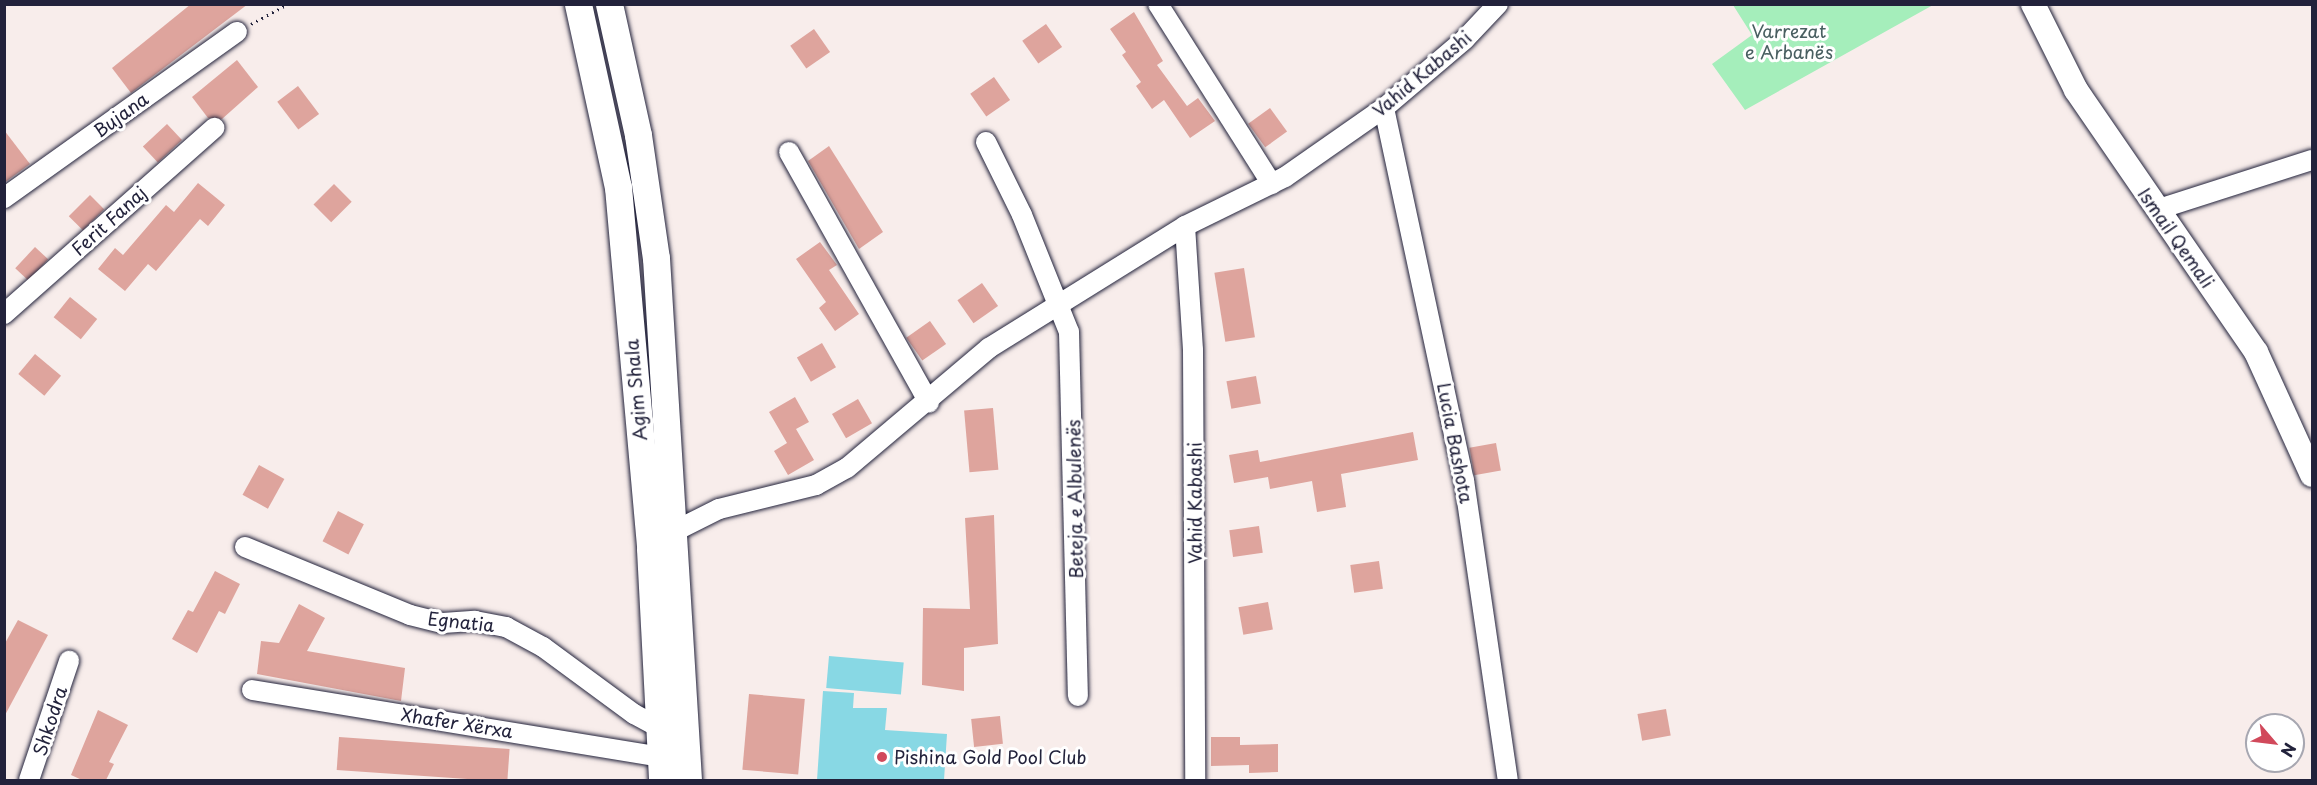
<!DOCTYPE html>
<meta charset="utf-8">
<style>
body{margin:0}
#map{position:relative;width:2317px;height:785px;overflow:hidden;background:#f8edeb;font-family:"Playpen Sans",sans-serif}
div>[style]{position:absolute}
.green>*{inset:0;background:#a5eebb}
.water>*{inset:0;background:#88d8e4;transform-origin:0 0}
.building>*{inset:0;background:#dea49d;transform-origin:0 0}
.path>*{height:3px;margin-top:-1.5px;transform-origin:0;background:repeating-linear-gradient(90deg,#22223b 0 1.5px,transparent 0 6px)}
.roads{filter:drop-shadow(0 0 2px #22223b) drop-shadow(0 0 2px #22223b)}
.minor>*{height:20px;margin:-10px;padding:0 10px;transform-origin:10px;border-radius:10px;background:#fff}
.tertiary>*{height:24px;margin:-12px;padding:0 12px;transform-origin:12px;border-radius:12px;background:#fff}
.secondary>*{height:27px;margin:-13.5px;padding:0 13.5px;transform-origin:13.5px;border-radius:13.5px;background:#fff}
.dots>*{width:16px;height:16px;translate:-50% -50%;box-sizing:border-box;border:3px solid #fff;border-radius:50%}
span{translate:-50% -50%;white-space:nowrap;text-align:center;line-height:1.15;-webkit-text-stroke:6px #fff;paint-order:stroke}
.park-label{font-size:18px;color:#495f61}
.street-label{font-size:18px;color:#22223b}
.poi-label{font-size:18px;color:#22223b}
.left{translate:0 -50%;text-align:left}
.frame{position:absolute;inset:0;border:6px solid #22223b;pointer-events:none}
.north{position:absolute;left:2245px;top:713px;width:60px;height:60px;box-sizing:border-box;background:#fff;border:2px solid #a7a7b1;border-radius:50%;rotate:118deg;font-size:16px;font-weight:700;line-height:24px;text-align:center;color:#22223b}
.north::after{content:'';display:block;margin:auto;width:21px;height:27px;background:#d1495b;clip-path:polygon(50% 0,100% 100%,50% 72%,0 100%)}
</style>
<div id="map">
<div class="green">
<div style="clip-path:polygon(1733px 5px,1933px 5px,1745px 110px,1712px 64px,1752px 35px)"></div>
</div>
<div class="water">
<div style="left:829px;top:656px;width:75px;height:32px;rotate:5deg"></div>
<div style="clip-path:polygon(823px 691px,854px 693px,853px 708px,887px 708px,885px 730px,947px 734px,944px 780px,817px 780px)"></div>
</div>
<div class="building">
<div style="clip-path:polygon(191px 4px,248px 4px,131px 93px,112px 68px)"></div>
<div style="clip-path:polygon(1134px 12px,1163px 61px,1157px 65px,1187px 106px,1198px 98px,1215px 121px,1190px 138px,1164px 100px,1152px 109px,1136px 86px,1141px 82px,1122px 55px,1126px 52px,1110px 29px)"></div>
<div style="left:1046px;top:24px;width:28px;height:29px;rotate:55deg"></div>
<div style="left:814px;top:29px;width:28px;height:29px;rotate:55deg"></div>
<div style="clip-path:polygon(237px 60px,258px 87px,222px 119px,208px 118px,192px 97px)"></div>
<div style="left:994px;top:77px;width:28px;height:29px;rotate:55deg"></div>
<div style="left:298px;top:86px;width:35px;height:26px;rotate:53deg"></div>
<div style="left:1270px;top:108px;width:29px;height:27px;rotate:54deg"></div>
<div style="left:167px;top:124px;width:22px;height:33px;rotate:47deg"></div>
<div style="clip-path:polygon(4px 130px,30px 164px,4px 183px)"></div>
<div style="clip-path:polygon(829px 146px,883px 232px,859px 249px,808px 161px)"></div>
<div style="clip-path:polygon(198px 183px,225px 205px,208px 226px,200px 219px,156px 271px,148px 264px,125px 291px,98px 269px,115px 248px,123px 255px,166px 205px,174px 212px)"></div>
<div style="left:334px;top:184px;width:25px;height:29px;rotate:45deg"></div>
<div style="left:90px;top:195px;width:20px;height:30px;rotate:45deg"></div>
<div style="clip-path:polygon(820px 242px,837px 265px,829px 270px,859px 314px,835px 331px,819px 308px,826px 302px,796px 259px)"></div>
<div style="left:35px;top:247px;width:18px;height:29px;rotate:43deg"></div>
<div style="left:1244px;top:268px;width:70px;height:30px;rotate:81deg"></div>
<div style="left:982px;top:283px;width:28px;height:30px;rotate:55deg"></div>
<div style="left:70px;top:297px;width:35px;height:26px;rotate:39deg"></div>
<div style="left:930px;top:321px;width:28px;height:29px;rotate:55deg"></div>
<div style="left:822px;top:343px;width:28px;height:29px;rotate:60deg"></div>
<div style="left:35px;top:354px;width:34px;height:26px;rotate:40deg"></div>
<div style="left:1256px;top:376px;width:28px;height:30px;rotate:80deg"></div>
<div style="clip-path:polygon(795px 397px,809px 422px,796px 429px,814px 460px,788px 475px,774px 451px,787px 443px,769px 412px)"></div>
<div style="left:858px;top:399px;width:28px;height:30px;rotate:60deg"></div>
<div style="left:993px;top:408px;width:62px;height:29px;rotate:85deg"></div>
<div style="clip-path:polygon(1413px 432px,1418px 460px,1341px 474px,1346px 507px,1317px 512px,1312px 481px,1270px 489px,1268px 477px,1234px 483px,1229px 455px,1258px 450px,1260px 462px)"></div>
<div style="left:1496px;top:443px;width:28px;height:27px;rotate:80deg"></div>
<div style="left:259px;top:465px;width:29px;height:34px;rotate:29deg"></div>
<div style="left:338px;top:511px;width:29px;height:34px;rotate:27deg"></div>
<div style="clip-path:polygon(994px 515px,998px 644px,964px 648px,964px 691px,922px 685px,923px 608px,970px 609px,965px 518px)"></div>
<div style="left:1259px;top:526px;width:27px;height:30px;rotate:82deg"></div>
<div style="left:1379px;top:561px;width:28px;height:29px;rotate:82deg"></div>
<div style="clip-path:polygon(215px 571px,240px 584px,225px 614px,219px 611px,197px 653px,172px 639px,188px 610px,193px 612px)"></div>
<div style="left:1268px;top:602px;width:28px;height:30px;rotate:80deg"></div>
<div style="clip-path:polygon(299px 604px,325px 618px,307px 651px,405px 668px,401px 701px,257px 674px,261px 641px,279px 643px)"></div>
<div style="clip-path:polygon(18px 620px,48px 635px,4px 717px,4px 645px)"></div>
<div style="left:749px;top:694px;width:56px;height:76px;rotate:5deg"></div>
<div style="left:1666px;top:709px;width:27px;height:29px;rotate:80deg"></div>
<div style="clip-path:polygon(98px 710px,128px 725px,109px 762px,114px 764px,106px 780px,82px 780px,71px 775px)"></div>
<div style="left:1000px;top:716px;width:28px;height:29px;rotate:84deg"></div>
<div style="left:339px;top:737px;width:171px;height:33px;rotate:4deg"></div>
<div style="clip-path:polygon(1211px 737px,1240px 737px,1240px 745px,1278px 744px,1278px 772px,1249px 773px,1249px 765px,1211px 766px)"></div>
</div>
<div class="path">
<div style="left:251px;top:24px;width:42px;rotate:-28.4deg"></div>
</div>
<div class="roads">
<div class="minor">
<div style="left:1158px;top:4px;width:213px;rotate:57.7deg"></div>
<div style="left:1384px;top:108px;width:381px;rotate:77.9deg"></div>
<div style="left:1464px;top:480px;width:303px;rotate:81.7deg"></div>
<div style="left:986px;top:142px;width:81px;rotate:63.7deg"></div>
<div style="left:1022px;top:215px;width:126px;rotate:68.1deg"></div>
<div style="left:1069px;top:332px;width:364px;rotate:88.6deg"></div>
<div style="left:789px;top:152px;width:287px;rotate:60.8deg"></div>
<div style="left:4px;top:198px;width:286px;rotate:-35.5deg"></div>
<div style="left:2159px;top:209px;width:161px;rotate:-17.8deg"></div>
<div style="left:1185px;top:226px;width:124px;rotate:86.3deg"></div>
<div style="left:1193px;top:350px;width:430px;rotate:89.7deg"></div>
<div style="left:4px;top:314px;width:281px;rotate:-41.5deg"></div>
<div style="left:675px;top:531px;width:49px;rotate:-26.6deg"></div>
<div style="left:719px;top:509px;width:100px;rotate:-13.9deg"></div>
<div style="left:816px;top:485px;width:35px;rotate:-29deg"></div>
<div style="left:847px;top:468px;width:186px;rotate:-40.2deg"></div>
<div style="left:989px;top:348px;width:231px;rotate:-31.9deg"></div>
<div style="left:1185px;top:226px;width:111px;rotate:-26.1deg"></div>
<div style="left:1285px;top:177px;width:121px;rotate:-34.9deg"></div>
<div style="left:1384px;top:108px;width:106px;rotate:-40.4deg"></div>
<div style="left:1465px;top:39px;width:48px;rotate:-46.7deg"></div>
<div style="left:245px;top:547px;width:178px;rotate:22.4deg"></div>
<div style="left:410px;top:615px;width:34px;rotate:14deg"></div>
<div style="left:443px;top:623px;width:32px;rotate:-4deg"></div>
<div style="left:475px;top:621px;width:32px;rotate:11deg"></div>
<div style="left:506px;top:627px;width:42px;rotate:28.4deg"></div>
<div style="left:543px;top:647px;width:113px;rotate:36.4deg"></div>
<div style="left:634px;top:714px;width:30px;rotate:28deg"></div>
<div style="left:252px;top:690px;width:414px;rotate:9.3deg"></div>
<div style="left:29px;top:780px;width:126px;rotate:-71.4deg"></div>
</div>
<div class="tertiary">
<div style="left:2033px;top:4px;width:96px;rotate:63.4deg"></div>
<div style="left:2076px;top:90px;width:318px;rotate:55.5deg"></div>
<div style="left:2256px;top:352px;width:135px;rotate:65.5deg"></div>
</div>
<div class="secondary">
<div style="left:578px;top:4px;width:187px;rotate:77.7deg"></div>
<div style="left:618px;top:187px;width:363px;rotate:84.9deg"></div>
<div style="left:650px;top:549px;width:231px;rotate:87deg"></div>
<div style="left:609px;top:4px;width:134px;rotate:77.5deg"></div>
<div style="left:638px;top:135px;width:124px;rotate:81.7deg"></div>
<div style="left:656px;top:258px;width:523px;rotate:86.49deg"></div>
</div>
</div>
<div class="dots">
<div style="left:882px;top:757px;background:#d1495b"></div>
</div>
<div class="park-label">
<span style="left:1789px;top:42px">Varrezat<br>e Arbanës</span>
</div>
<div class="street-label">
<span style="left:1422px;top:74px;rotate:-40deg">Vahid Kabashi</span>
<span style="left:121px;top:115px;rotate:-36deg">Bujana</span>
<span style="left:109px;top:221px;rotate:-42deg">Ferit Fanaj</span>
<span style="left:2176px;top:238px;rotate:55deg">Ismail Qemali</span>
<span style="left:636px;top:390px;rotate:-95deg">Agim Shala</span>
<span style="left:1455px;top:443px;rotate:79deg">Lucia Bashota</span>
<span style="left:1075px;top:499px;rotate:-91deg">Beteja e Albulenës</span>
<span style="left:1195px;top:503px;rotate:-90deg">Vahid Kabashi</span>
<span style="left:461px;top:622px;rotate:6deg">Egnatia</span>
<span style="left:50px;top:721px;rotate:-72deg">Shkodra</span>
<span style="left:457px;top:723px;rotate:9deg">Xhafer Xërxa</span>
</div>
<div class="poi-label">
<span class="left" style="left:894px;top:757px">Pishina Gold Pool Club</span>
</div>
<div class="frame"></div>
<div class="north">N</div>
</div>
